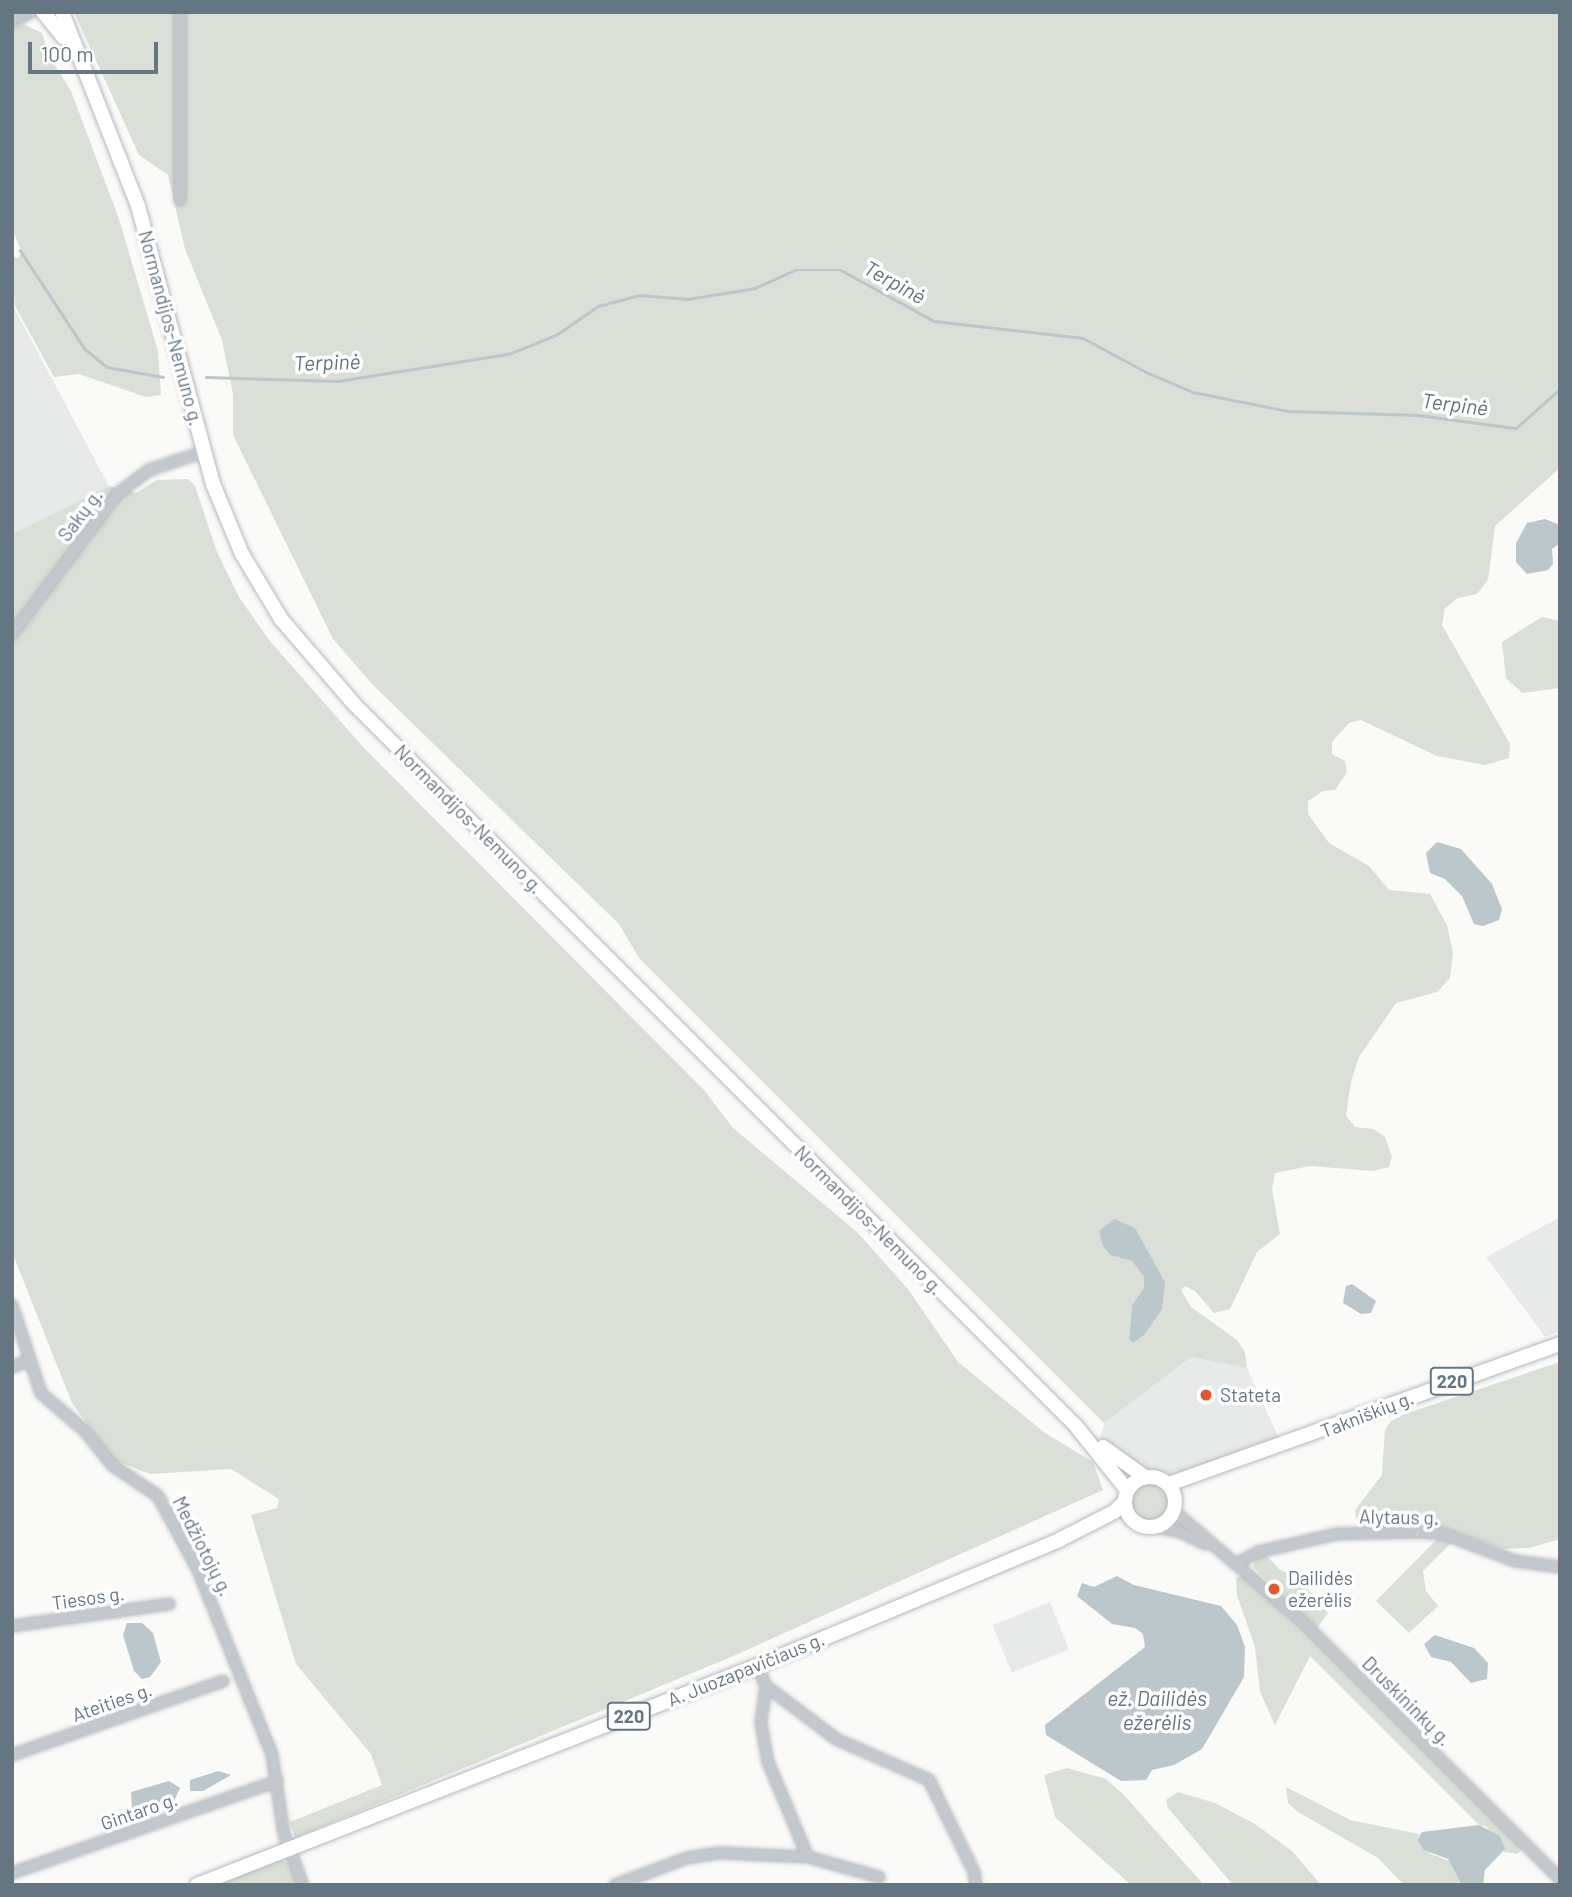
<!DOCTYPE html>
<meta charset="utf-8">
<style>
body{margin:0}
#map{position:relative;width:1572px;height:1897px;overflow:hidden;background:#fafaf8;font-family:Barlow,sans-serif}
div>[style]{position:absolute}
.built>*{inset:0;background:#e8e9e9;transform-origin:0 0}
.green>*{inset:0;background:#dadfd7}
.round{border-radius:50%}
.water>*{inset:0;background:#bbc7cb}
.stream>*{height:2.5px;margin:-1.25px;padding:0 1.25px;transform-origin:1.25px;border-radius:1.25px;background:#bbc7cb}
.roads{filter:drop-shadow(0 0 2px #b5babe) drop-shadow(0 0 2px #b5babe)}
.minor>*{height:10px;margin:-5px;padding:0 5px;transform-origin:5px;border-radius:5px;background:#c3c8cc}
.major>*{height:14px;margin:-7px;padding:0 7px;transform-origin:7px;border-radius:7px;background:#fff}
.major>.ring{margin:-7px;padding:0;box-sizing:content-box;background:none;border:14px solid #fff;border-radius:50%}
.dots>*{width:19px;height:19px;translate:-50% -50%;box-sizing:border-box;border:4px solid #fff;border-radius:50%}
span{translate:-50% -50%;white-space:nowrap;text-align:center;line-height:1.15;-webkit-text-stroke:7px #fff;paint-order:stroke}
.shield-label span{padding:2px 5px;background:#fff;border:2px solid;border-radius:5px;-webkit-text-stroke-width:0}
.shield-label{font-size:18px;color:#657683;font-weight:700}
.street-label{font-size:19px;color:#657683}
.poi-label{font-size:19px;color:#657683}
.left{translate:0 -50%;text-align:left}
.water-label{font-size:21px;color:#60757c;font-style:italic}
.frame{position:absolute;inset:0;border:14px solid #657683;pointer-events:none}
.scale{position:absolute;left:28px;top:42px;width:130px;height:32px;box-sizing:border-box;border:4px solid #657683;border-top:0;padding-left:9px;font-size:21px;line-height:24px;white-space:nowrap;color:#657683;-webkit-text-stroke:5px #fff;paint-order:stroke}
</style>
<div id="map">
<div class="built">
<div style="clip-path:polygon(12px 304px,109px 486px,12px 534px)"></div>
<div style="clip-path:polygon(1560px 1217px,1560px 1331px,1545px 1337px,1486px 1257px)"></div>
<div style="clip-path:polygon(1191px 1357px,1247px 1368px,1281px 1443px,1172px 1479px,1134px 1467px,1100px 1439px,1104px 1423px)"></div>
<div style="left:1050px;top:1602px;width:51px;height:62px;rotate:68deg"></div>
</div>
<div class="green">
<div style="clip-path:polygon(evenodd,74px 12px,1560px 12px,1560px 468px,1495px 526px,1488px 580px,1477px 594px,1458px 598px,1445px 608px,1442px 625px,1510px 744px,1509px 758px,1485px 765px,1437px 756px,1361px 720px,1349px 723px,1332px 742px,1332px 754px,1345px 761px,1347px 772px,1335px 790px,1323px 791px,1308px 801px,1308px 814px,1329px 843px,1369px 866px,1389px 890px,1430px 894px,1447px 925px,1453px 953px,1450px 978px,1437px 992px,1396px 1003px,1359px 1057px,1351px 1082px,1346px 1116px,1355px 1127px,1373px 1129px,1385px 1137px,1392px 1157px,1389px 1167px,1373px 1171px,1310px 1166px,1275px 1173px,1272px 1189px,1280px 1234px,1257px 1252px,1230px 1309px,1214px 1313px,1195px 1291px,1185px 1286px,1181px 1290px,1191px 1307px,1237px 1340px,1245px 1352px,1247px 1368px,1191px 1357px,1104px 1423px,639px 958px,619px 924px,373px 685px,333px 639px,233px 435px,233px 394px,222px 340px,185px 249px,168px 175px,139px 155px,74px 12px,1134px 1228px,1165px 1282px,1133px 1343px,1129px 1340px,1132px 1305px,1144px 1288px,1144px 1277px,1132px 1261px,1110px 1255px,1099px 1231px,1134px 1228px)"></div>
<div style="clip-path:polygon(23px 24px,42px 33px,51px 59px,71px 91px,119px 219px,158px 351px,161px 395px,146px 397px,79px 374px,54px 377px,15px 306px,12px 256px,18px 258px,22px 252px,12px 229px,12px 29px)"></div>
<div style="clip-path:polygon(188px 479px,195px 486px,217px 552px,239px 597px,269px 640px,364px 748px,704px 1090px,733px 1128px,857px 1232px,908px 1289px,958px 1362px,1045px 1433px,1093px 1462px,1103px 1490px,731px 1657px,295px 1838px,290px 1822px,382px 1785px,371px 1754px,296px 1664px,251px 1515px,277px 1508px,279px 1499px,231px 1469px,150px 1474px,114px 1460px,72px 1403px,12px 1252px,12px 534px,109px 486px,136px 493px,157px 480px)"></div>
<div style="clip-path:polygon(1542px 617px,1560px 621px,1560px 688px,1522px 693px,1506px 678px,1502px 642px)"></div>
<div style="clip-path:polygon(1560px 1362px,1560px 1539px,1529px 1548px,1503px 1549px,1460px 1534px,1423px 1571px,1426px 1591px,1438px 1606px,1409px 1633px,1376px 1601px,1438px 1538px,1359px 1537px,1355px 1510px,1382px 1475px,1385px 1430px,1391px 1421px,1405px 1414px)"></div>
<div class="round" style="left:1132px;top:1484px;width:36px;height:36px"></div>
<div style="clip-path:polygon(1265px 1554px,1279px 1569px,1300px 1580px,1328px 1613px,1316px 1629px,1253px 1567px,1256px 1557px)"></div>
<div style="clip-path:polygon(1245px 1575px,1321px 1647px,1524px 1848px,1517px 1854px,1504px 1852px,1486px 1826px,1479px 1825px,1310px 1656px,1275px 1725px,1260px 1692px,1255px 1647px,1237px 1595px,1236px 1578px)"></div>
<div style="clip-path:polygon(1067px 1768px,1106px 1779px,1123px 1794px,1204px 1885px,1131px 1885px,1055px 1817px,1044px 1775px)"></div>
<div style="clip-path:polygon(1286px 1787px,1350px 1820px,1419px 1834px,1417px 1839px,1429px 1853px,1451px 1862px,1462px 1885px,1404px 1885px,1378px 1858px,1298px 1812px,1288px 1803px)"></div>
<div style="clip-path:polygon(1178px 1792px,1215px 1803px,1255px 1824px,1292px 1851px,1321px 1885px,1233px 1885px,1168px 1808px,1166px 1800px)"></div>
<div style="clip-path:polygon(279px 1860px,289px 1863px,298px 1885px,215px 1885px)"></div>
</div>
<div class="water">
<div style="clip-path:polygon(1545px 519px,1560px 525px,1560px 543px,1552px 549px,1553px 564px,1548px 570px,1527px 574px,1516px 562px,1516px 543px,1527px 523px)"></div>
<div style="clip-path:polygon(1437px 842px,1461px 849px,1492px 884px,1502px 909px,1499px 920px,1483px 926px,1474px 924px,1462px 896px,1445px 879px,1430px 873px,1426px 853px)"></div>
<div style="clip-path:polygon(1114px 1219px,1135px 1228px,1165px 1282px,1162px 1309px,1145px 1334px,1133px 1343px,1129px 1340px,1132px 1305px,1144px 1288px,1144px 1277px,1132px 1261px,1110px 1255px,1103px 1246px,1099px 1231px)"></div>
<div style="clip-path:polygon(1352px 1284px,1376px 1301px,1371px 1313px,1361px 1314px,1343px 1303px,1346px 1286px)"></div>
<div style="clip-path:polygon(1117px 1576px,1134px 1585px,1221px 1606px,1237px 1625px,1245px 1647px,1244px 1677px,1202px 1749px,1174px 1765px,1152px 1770px,1146px 1780px,1121px 1781px,1046px 1735px,1045px 1725px,1145px 1647px,1143px 1634px,1135px 1628px,1112px 1624px,1077px 1596px,1082px 1583px,1094px 1587px)"></div>
<div style="clip-path:polygon(127px 1623px,142px 1623px,153px 1633px,161px 1662px,150px 1677px,142px 1679px,134px 1671px,123px 1635px)"></div>
<div style="clip-path:polygon(1435px 1635px,1474px 1648px,1488px 1663px,1487px 1679px,1471px 1683px,1451px 1662px,1431px 1657px,1424px 1644px)"></div>
<div style="clip-path:polygon(218px 1771px,231px 1775px,203px 1791px,190px 1791px,190px 1780px)"></div>
<div style="clip-path:polygon(169px 1781px,180px 1788px,175px 1799px,143px 1810px,132px 1808px,131px 1792px)"></div>
<div style="clip-path:polygon(1479px 1825px,1500px 1836px,1505px 1849px,1485px 1870px,1483px 1885px,1462px 1885px,1448px 1859px,1424px 1850px,1417px 1840px,1422px 1832px)"></div>
</div>
<div class="stream">
<div style="left:20px;top:250px;width:118px;rotate:56.7deg"></div>
<div style="left:85px;top:349px;width:28px;rotate:39deg"></div>
<div style="left:107px;top:367px;width:57px;rotate:10.1deg"></div>
<div style="left:206px;top:377px;width:132px;rotate:1.7deg"></div>
<div style="left:338px;top:381px;width:173px;rotate:-9deg"></div>
<div style="left:509px;top:354px;width:51px;rotate:-22deg"></div>
<div style="left:556px;top:335px;width:51px;rotate:-34.6deg"></div>
<div style="left:598px;top:306px;width:43px;rotate:-14.7deg"></div>
<div style="left:640px;top:295px;width:48px;rotate:4.8deg"></div>
<div style="left:688px;top:299px;width:68px;rotate:-9.3deg"></div>
<div style="left:755px;top:288px;width:44px;rotate:-24.2deg"></div>
<div style="left:795px;top:270px;width:46px"></div>
<div style="left:841px;top:270px;width:106px;rotate:28.7deg"></div>
<div style="left:934px;top:321px;width:150px;rotate:6.5deg"></div>
<div style="left:1083px;top:338px;width:74px;rotate:28.3deg"></div>
<div style="left:1148px;top:373px;width:49px;rotate:22.9deg"></div>
<div style="left:1193px;top:392px;width:97px;rotate:11.3deg"></div>
<div style="left:1288px;top:411px;width:130px;rotate:1.8deg"></div>
<div style="left:1418px;top:415px;width:99px;rotate:7.6deg"></div>
<div style="left:1516px;top:428px;width:59px;rotate:-41.6deg"></div>
</div>
<div class="roads">
<div class="minor">
<div style="left:180px;top:12px;width:188px;rotate:90deg"></div>
<div style="left:12px;top:22px;width:21px;rotate:-28deg"></div>
<div style="left:12px;top:634px;width:175px;rotate:-53.1deg"></div>
<div style="left:117px;top:494px;width:40px;rotate:-37deg"></div>
<div style="left:149px;top:470px;width:57px;rotate:-18.4deg"></div>
<div style="left:12px;top:1305px;width:93px;rotate:71.8deg"></div>
<div style="left:41px;top:1393px;width:58px;rotate:40.8deg"></div>
<div style="left:85px;top:1431px;width:43px;rotate:51.5deg"></div>
<div style="left:112px;top:1465px;width:55px;rotate:34deg"></div>
<div style="left:158px;top:1496px;width:82px;rotate:61.6deg"></div>
<div style="left:197px;top:1568px;width:201px;rotate:68.1deg"></div>
<div style="left:272px;top:1755px;width:80px;rotate:81.4deg"></div>
<div style="left:284px;top:1834px;width:54px;rotate:69.6deg"></div>
<div style="left:12px;top:1367px;width:16px;rotate:-22deg"></div>
<div style="left:1174px;top:1511px;width:169px;rotate:40.7deg"></div>
<div style="left:1302px;top:1621px;width:365px;rotate:45deg"></div>
<div style="left:1155px;top:1527px;width:23px;rotate:10deg"></div>
<div style="left:1178px;top:1531px;width:31px;rotate:25deg"></div>
<div style="left:1238px;top:1563px;width:23px;rotate:-29deg"></div>
<div style="left:1258px;top:1552px;width:80px;rotate:-13deg"></div>
<div style="left:1336px;top:1534px;width:84px;rotate:-1.4deg"></div>
<div style="left:1420px;top:1532px;width:24px;rotate:5deg"></div>
<div style="left:1444px;top:1534px;width:76px;rotate:20.8deg"></div>
<div style="left:1515px;top:1561px;width:45px;rotate:7.6deg"></div>
<div style="left:12px;top:1626px;width:159px;rotate:-8deg"></div>
<div style="left:757px;top:1666px;width:22px;rotate:66deg"></div>
<div style="left:766px;top:1686px;width:37px;rotate:98deg"></div>
<div style="left:761px;top:1723px;width:40px;rotate:80deg"></div>
<div style="left:768px;top:1762px;width:103px;rotate:67.2deg"></div>
<div style="left:808px;top:1857px;width:74px;rotate:15.7deg"></div>
<div style="left:766px;top:1686px;width:88px;rotate:37.1deg"></div>
<div style="left:836px;top:1739px;width:102px;rotate:23.8deg"></div>
<div style="left:929px;top:1780px;width:102px;rotate:63.9deg"></div>
<div style="left:974px;top:1872px;width:13px;rotate:81deg"></div>
<div style="left:12px;top:1755px;width:224px;rotate:-19.3deg"></div>
<div style="left:12px;top:1873px;width:281px;rotate:-19.1deg"></div>
<div style="left:615px;top:1885px;width:77px;rotate:-20.6deg"></div>
<div style="left:687px;top:1858px;width:32px;rotate:-9deg"></div>
<div style="left:719px;top:1853px;width:89px;rotate:2.6deg"></div>
</div>
<div class="major">
<div style="left:43px;top:12px;width:33px;rotate:51deg"></div>
<div style="left:62px;top:12px;width:208px;rotate:68.6deg"></div>
<div style="left:138px;top:206px;width:288px;rotate:74.9deg"></div>
<div style="left:213px;top:484px;width:76px;rotate:67.5deg"></div>
<div style="left:242px;top:554px;width:76px;rotate:59deg"></div>
<div style="left:281px;top:619px;width:113px;rotate:49.3deg"></div>
<div style="left:355px;top:705px;width:1020px;rotate:45deg"></div>
<div style="left:1076px;top:1426px;width:82px;rotate:51.4deg"></div>
<div style="left:1103px;top:1447px;width:52px;rotate:35.5deg"></div>
<div class="ring" style="left:1125px;top:1477px;width:36px;height:36px"></div>
<div style="left:1169px;top:1484px;width:415px;rotate:-19.7deg"></div>
<div style="left:197px;top:1885px;width:601px;rotate:-21.36deg"></div>
<div style="left:757px;top:1666px;width:327px;rotate:-22.6deg"></div>
<div style="left:1059px;top:1540px;width:62px;rotate:-27deg"></div>
<div style="left:1114px;top:1512px;width:16px;rotate:-45deg"></div>
</div>
</div>
<div class="dots">
<div style="left:1206px;top:1395px;background:#e4572e"></div>
<div style="left:1274px;top:1589px;background:#e4572e"></div>
</div>
<div class="shield-label">
<span style="left:1452px;top:1381px">220</span>
<span style="left:629px;top:1716px">220</span>
</div>
<div class="street-label">
<span style="left:171px;top:328px;rotate:75deg">Normandijos-Nemuno g.</span>
<span style="left:80px;top:515px;rotate:-53deg">Sakų g.</span>
<span style="left:469px;top:819px;rotate:45deg">Normandijos-Nemuno g.</span>
<span style="left:869px;top:1220px;rotate:45deg">Normandijos-Nemuno g.</span>
<span style="left:1367px;top:1414px;rotate:-21deg">Takniškių g.</span>
<span style="left:1399px;top:1517px;rotate:1deg">Alytaus g.</span>
<span style="left:203px;top:1546px;rotate:63deg">Medžiotojų g.</span>
<span style="left:88px;top:1598px;rotate:-8deg">Tiesos g.</span>
<span style="left:746px;top:1669px;rotate:-22deg">A. Juozapavičiaus g.</span>
<span style="left:1407px;top:1701px;rotate:45deg">Druskininkų g.</span>
<span style="left:112px;top:1702px;rotate:-19deg">Ateities g.</span>
<span style="left:139px;top:1811px;rotate:-19deg">Gintaro g.</span>
</div>
<div class="poi-label">
<span class="left" style="left:1220px;top:1395px">Stateta</span>
<span class="left" style="left:1288px;top:1589px">Dailidės<br>ežerėlis</span>
</div>
<div class="water-label">
<span style="left:895px;top:282px;rotate:29deg">Terpinė</span>
<span style="left:327px;top:362px;rotate:-2deg">Terpinė</span>
<span style="left:1455px;top:404px;rotate:7deg">Terpinė</span>
<span style="left:1157px;top:1710px">ež. Dailidės<br>ežerėlis</span>
</div>
<div class="frame"></div>
<div class="scale">100 m</div>
</div>
